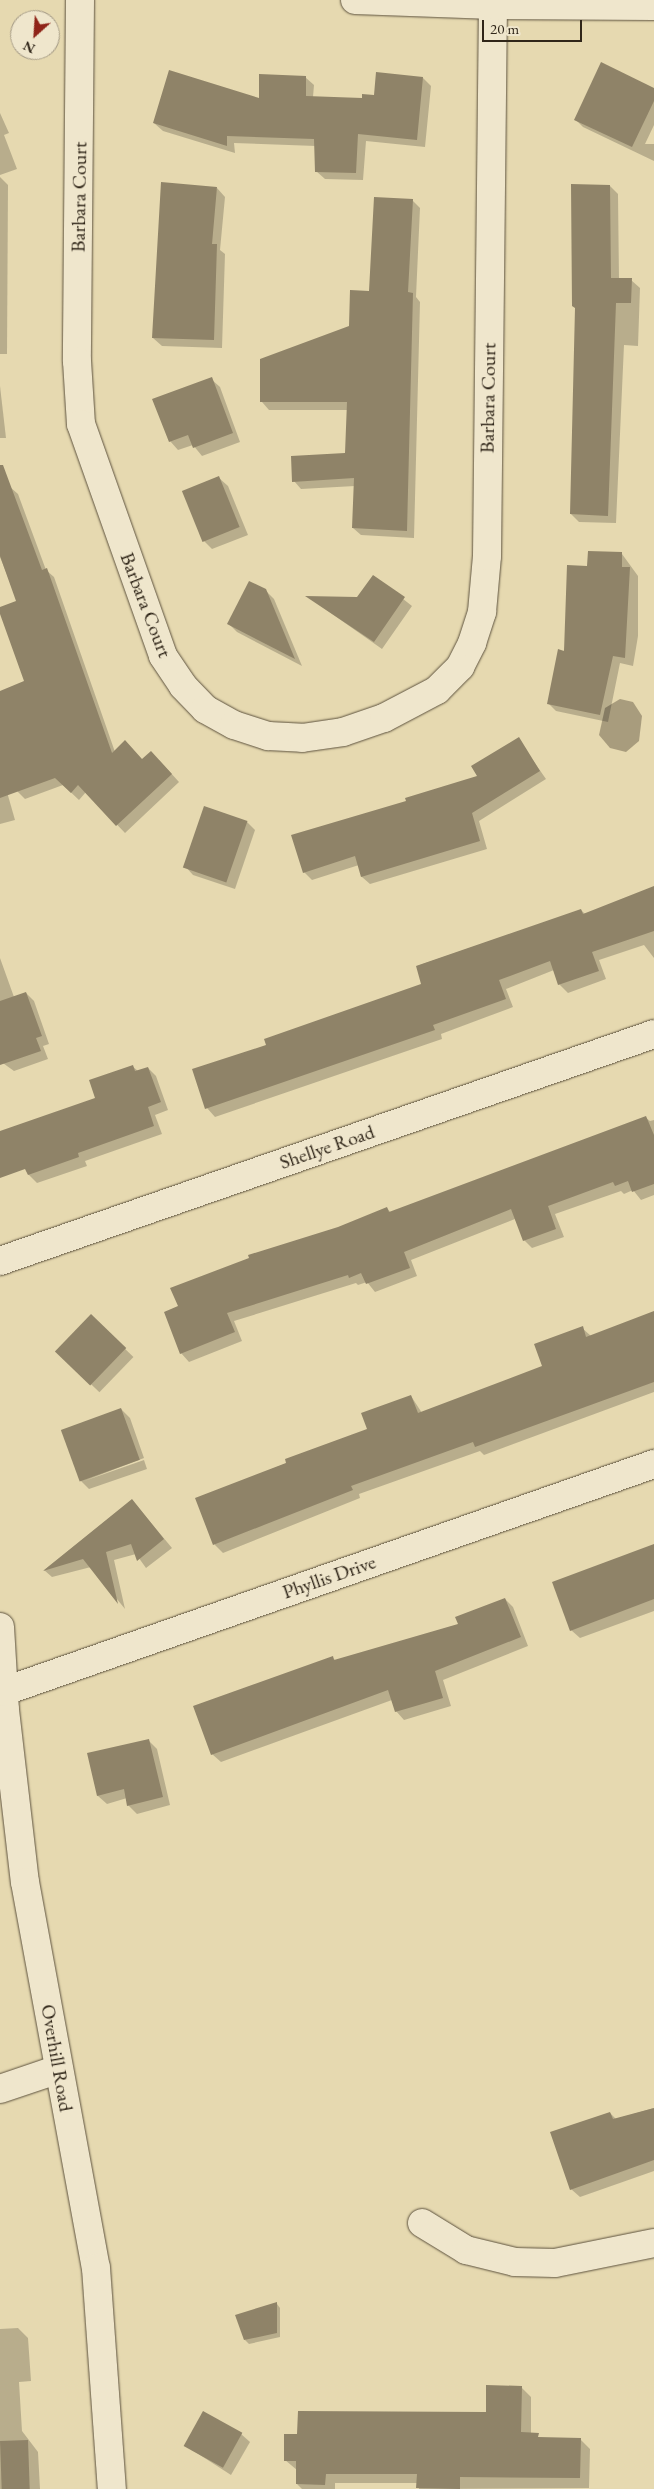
<!DOCTYPE html>
<style>
body{margin:0}
#map{position:relative;width:654px;height:2489px;overflow:hidden;background:#e6d9b0;font-family:"EB Garamond",serif}
div>[style]{position:absolute}
.water>*{inset:0;background:#a89c7d}
.shadow>*{inset:0;background:#0003;transform-origin:0 0}
.building>*{inset:0;background:#8f8368;transform-origin:0 0}
.roads{filter:drop-shadow(0 0 1px #5e533f) drop-shadow(0 0 1px #5e533f)}
.minor>*{height:28px;margin:-14px;padding:0 14px;transform-origin:14px;border-radius:14px;background:#efe6cc}
span{translate:-50% -50%;white-space:nowrap;text-align:center;line-height:1.15;-webkit-text-stroke:4px #efe6cc;paint-order:stroke}
.street-label{font-size:20px;color:#302619}
.north{position:absolute;left:10px;top:10px;width:50px;height:50px;box-sizing:border-box;background:#efe6cc;border:1px solid #a39984;border-radius:50%;rotate:206deg;font-size:14px;font-weight:700;line-height:20px;text-align:center;color:#302619}
.north::after{content:'';display:block;margin:auto;width:18px;height:22px;background:#8f2418;clip-path:polygon(50% 0,100% 100%,50% 72%,0 100%)}
.scale{position:absolute;left:482px;top:20px;width:100px;height:22px;box-sizing:border-box;border:2px solid #302619;border-top:0;padding-left:6px;font-size:15px;line-height:18px;white-space:nowrap;color:#302619;-webkit-text-stroke:4px #efe6cc;paint-order:stroke}
</style>
<div id="map">
<div class="water">
<div style="clip-path:polygon(620px 699px,633px 702px,642px 716px,639px 741px,626px 752px,610px 748px,599px 735px,605px 708px)"></div>
</div>
<div class="shadow">
<div style="clip-path:polygon(305px 77px,314px 85px,313px 97px,363px 99px,423px 78px,431px 86px,425px 147px,366px 141px,363px 180px,325px 179px,316px 171px,316px 146px,234px 143px,235px 153px,163px 131px,154px 123px,260px 100px)"></div>
<div style="clip-path:polygon(654px 89px,654px 125px,645px 144px,654px 144px,654px 161px,583px 127px,575px 119px)"></div>
<div style="clip-path:polygon(0 113px,9px 133px,4px 135px,17px 169px,0 175px)"></div>
<div style="clip-path:polygon(0 177px,8px 185px,7px 354px,0 354px)"></div>
<div style="clip-path:polygon(610px 186px,618px 194px,619px 279px,631px 280px,640px 288px,638px 346px,624px 345px,616px 523px,579px 522px,571px 514px,576px 309px)"></div>
<div style="clip-path:polygon(217px 188px,225px 197px,220px 250px,225px 254px,222px 348px,162px 346px,153px 338px)"></div>
<div style="clip-path:polygon(412px 200px,420px 208px,416px 297px,420px 302px,414px 538px,361px 535px,353px 528px,355px 486px,301px 489px,294px 481px,346px 454px,348px 410px,269px 410px,262px 402px,350px 327px,371px 292px)"></div>
<div style="clip-path:polygon(211px 379px,220px 387px,240px 442px,202px 456px,193px 445px,178px 450px,170px 441px)"></div>
<div style="clip-path:polygon(0 386px,6px 438px,0 438px)"></div>
<div style="clip-path:polygon(219px 478px,228px 486px,248px 535px,212px 549px,204px 541px)"></div>
<div style="clip-path:polygon(10px 487px,18px 494px,46px 570px,54px 577px,115px 752px,143px 760px,159px 760px,179px 782px,125px 833px,86px 792px,79px 800px,63px 785px,25px 799px,17px 791px,25px 681px,0 610px,18px 602px,0 557px,0 490px)"></div>
<div style="clip-path:polygon(622px 554px,638px 576px,638px 636px,633px 666px,620px 663px,608px 722px,556px 711px,548px 703px,589px 567px)"></div>
<div style="clip-path:polygon(374px 576px,412px 606px,382px 649px,308px 597px,358px 599px)"></div>
<div style="clip-path:polygon(265px 590px,274px 599px,302px 666px,237px 632px,228px 623px)"></div>
<div style="clip-path:polygon(518px 739px,546px 779px,479px 821px,487px 849px,370px 884px,362px 877px,359px 865px,312px 880px,304px 872px,408px 802px,479px 776px)"></div>
<div style="clip-path:polygon(0 780px,5px 785px,15px 820px,0 824px)"></div>
<div style="clip-path:polygon(205px 807px,247px 822px,255px 830px,235px 889px,193px 875px,185px 866px)"></div>
<div style="clip-path:polygon(654px 888px,654px 958px,644px 945px,599px 960px,606px 979px,568px 993px,559px 984px,554px 970px,506px 989px,513px 1007px,441px 1034px,442px 1039px,215px 1117px,207px 1108px,268px 1046px,423px 985px,417px 966px,581px 910px,585px 914px)"></div>
<div style="clip-path:polygon(0 958px,14px 997px,26px 993px,34px 1001px,49px 1044px,43px 1046px,48px 1059px,14px 1071px,0 1061px)"></div>
<div style="clip-path:polygon(132px 1066px,138px 1071px,148px 1068px,156px 1076px,168px 1110px,155px 1115px,162px 1134px,85px 1161px,87px 1166px,37px 1183px,29px 1175px,12px 1128px,97px 1098px)"></div>
<div style="clip-path:polygon(646px 1118px,650px 1121px,654px 1120px,654px 1195px,641px 1200px,633px 1190px,624px 1194px,621px 1191px,555px 1214px,564px 1237px,532px 1248px,524px 1240px,515px 1219px,411px 1260px,417px 1276px,375px 1292px,367px 1282px,358px 1285px,356px 1283px,234px 1321px,242px 1341px,189px 1362px,181px 1353px,165px 1313px,339px 1228px,387px 1208px,391px 1213px)"></div>
<div style="clip-path:polygon(654px 1313px,654px 1392px,484px 1455px,480px 1451px,359px 1494px,360px 1498px,223px 1553px,215px 1545px,197px 1499px,369px 1430px,411px 1396px,422px 1413px,544px 1367px,582px 1328px,591px 1336px)"></div>
<div style="left:91px;top:1316px;width:59px;height:49px;rotate:44deg"></div>
<div style="clip-path:polygon(121px 1409px,130px 1418px,144px 1458px,84px 1481px,144px 1460px,147px 1469px,89px 1489px,81px 1481px,63px 1430px)"></div>
<div style="clip-path:polygon(132px 1500px,172px 1548px,146px 1568px,136px 1554px,114px 1560px,125px 1609px,91px 1567px,52px 1577px,44px 1570px)"></div>
<div style="clip-path:polygon(654px 1546px,654px 1611px,580px 1638px,571px 1630px)"></div>
<div style="clip-path:polygon(505px 1599px,513px 1607px,528px 1646px,443px 1680px,451px 1706px,404px 1720px,396px 1711px,392px 1700px,221px 1762px,212px 1754px,332px 1657px,336px 1661px,460px 1624px)"></div>
<div style="clip-path:polygon(149px 1741px,157px 1749px,170px 1805px,137px 1814px,128px 1805px,127px 1798px,107px 1804px,98px 1796px,88px 1754px)"></div>
<div style="clip-path:polygon(654px 2108px,654px 2171px,580px 2197px,571px 2189px,610px 2113px,616px 2119px)"></div>
<div style="clip-path:polygon(277px 2304px,280px 2308px,280px 2337px,249px 2344px,245px 2340px)"></div>
<div style="clip-path:polygon(18px 2328px,28px 2338px,31px 2381px,19px 2382px,22px 2431px,38px 2452px,40px 2489px,0 2489px,0 2329px)"></div>
<div style="clip-path:polygon(521px 2387px,531px 2397px,531px 2434px,542px 2439px,580px 2439px,590px 2449px,589px 2488px,419px 2489px,418px 2483px,335px 2483px,335px 2489px,302px 2489px,297px 2484px,297px 2470px,285px 2460px,299px 2436px,487px 2413px)"></div>
<div style="clip-path:polygon(241px 2434px,250px 2442px,231px 2475px,186px 2446px)"></div>
</div>
<div class="building">
<div style="clip-path:polygon(601px 62px,654px 88px,654px 101px,632px 147px,574px 120px)"></div>
<div style="clip-path:polygon(169px 70px,259px 98px,259px 74px,306px 76px,306px 96px,362px 98px,362px 94px,374px 95px,376px 72px,423px 77px,417px 140px,358px 134px,356px 173px,315px 172px,314px 139px,227px 136px,227px 146px,153px 123px)"></div>
<div style="clip-path:polygon(161px 182px,217px 187px,212px 244px,217px 244px,214px 340px,152px 338px)"></div>
<div style="clip-path:polygon(571px 184px,610px 185px,611px 278px,632px 278px,631px 303px,616px 303px,608px 516px,570px 514px,575px 308px,572px 306px)"></div>
<div style="clip-path:polygon(374px 197px,413px 199px,408px 292px,413px 293px,407px 531px,352px 528px,354px 478px,292px 482px,291px 456px,345px 453px,347px 402px,260px 402px,260px 359px,349px 326px,350px 290px,369px 291px)"></div>
<div style="clip-path:polygon(212px 377px,233px 433px,193px 448px,188px 435px,169px 442px,152px 399px)"></div>
<div style="clip-path:polygon(0 465px,3px 465px,42px 570px,47px 568px,112px 753px,125px 740px,142px 759px,151px 751px,172px 774px,116px 826px,78px 785px,71px 793px,55px 778px,0 798px,0 691px,24px 681px,0 614px,0 607px,16px 601px,0 556px)"></div>
<div style="left:219px;top:476px;width:55px;height:40px;rotate:68deg"></div>
<div style="clip-path:polygon(588px 551px,622px 552px,622px 567px,630px 567px,625px 658px,613px 656px,600px 715px,547px 704px,558px 649px,564px 651px,567px 565px,587px 566px)"></div>
<div style="clip-path:polygon(373px 575px,405px 597px,374px 642px,305px 596px,357px 597px)"></div>
<div style="clip-path:polygon(249px 581px,266px 589px,295px 659px,227px 624px)"></div>
<div style="clip-path:polygon(519px 737px,540px 771px,472px 813px,480px 841px,361px 877px,355px 856px,303px 873px,291px 835px,406px 801px,405px 798px,477px 776px,471px 766px)"></div>
<div style="left:204px;top:806px;width:46px;height:65px;rotate:19deg"></div>
<div style="clip-path:polygon(654px 886px,654px 931px,592px 952px,599px 971px,558px 985px,550px 961px,499px 980px,506px 999px,433px 1025px,435px 1030px,205px 1109px,192px 1069px,266px 1045px,264px 1039px,421px 984px,416px 966px,581px 909px,583px 914px)"></div>
<div style="clip-path:polygon(26px 992px,42px 1036px,36px 1038px,41px 1051px,0 1065px,0 1001px)"></div>
<div style="clip-path:polygon(133px 1065px,135px 1071px,148px 1067px,161px 1102px,148px 1107px,154px 1126px,78px 1153px,79px 1157px,28px 1175px,25px 1169px,0 1178px,0 1131px,95px 1098px,89px 1080px)"></div>
<div style="clip-path:polygon(646px 1116px,654px 1135px,654px 1184px,632px 1192px,628px 1181px,615px 1186px,613px 1182px,548px 1206px,556px 1229px,523px 1241px,511px 1209px,404px 1252px,410px 1268px,366px 1284px,361px 1273px,349px 1278px,348px 1275px,227px 1313px,235px 1332px,180px 1354px,164px 1312px,178px 1306px,170px 1288px,249px 1258px,248px 1255px,338px 1227px,387px 1207px,389px 1212px)"></div>
<div style="clip-path:polygon(654px 1311px,654px 1382px,475px 1447px,473px 1442px,351px 1486px,353px 1490px,213px 1545px,195px 1498px,286px 1463px,285px 1459px,367px 1429px,361px 1413px,411px 1395px,418px 1413px,542px 1366px,534px 1344px,583px 1326px,586px 1337px)"></div>
<div style="left:91px;top:1314px;width:49px;height:52px;rotate:44deg"></div>
<div style="left:121px;top:1408px;width:55px;height:64px;rotate:70deg"></div>
<div style="clip-path:polygon(132px 1499px,164px 1539px,137px 1561px,131px 1544px,106px 1552px,118px 1604px,83px 1559px,43px 1571px)"></div>
<div style="clip-path:polygon(654px 1544px,654px 1599px,570px 1631px,552px 1582px)"></div>
<div style="clip-path:polygon(505px 1598px,521px 1637px,435px 1671px,443px 1698px,395px 1712px,388px 1690px,211px 1755px,193px 1706px,333px 1656px,334px 1660px,458px 1624px,455px 1617px)"></div>
<div style="clip-path:polygon(149px 1739px,163px 1797px,127px 1806px,124px 1789px,97px 1796px,87px 1753px)"></div>
<div style="clip-path:polygon(654px 2108px,654px 2160px,570px 2190px,550px 2132px,610px 2112px,613px 2119px)"></div>
<div style="clip-path:polygon(277px 2302px,277px 2333px,244px 2340px,235px 2315px)"></div>
<div style="clip-path:polygon(486px 2385px,522px 2386px,521px 2432px,539px 2433px,538px 2437px,581px 2438px,580px 2478px,460px 2477px,460px 2489px,416px 2488px,417px 2474px,326px 2474px,325px 2485px,296px 2484px,296px 2461px,284px 2461px,284px 2434px,297px 2434px,298px 2411px,486px 2412px)"></div>
<div style="left:203px;top:2411px;width:45px;height:40px;rotate:29deg"></div>
<div style="left:28px;top:2440px;width:49px;height:28px;rotate:88deg"></div>
</div>
<div class="roads">
<div class="minor">
<div style="left:80px;top:0;width:361px;rotate:90.5deg"></div>
<div style="left:77px;top:361px;width:63px;rotate:86.4deg"></div>
<div style="left:81px;top:424px;width:246px;rotate:70.5deg"></div>
<div style="left:163px;top:656px;width:36px;rotate:56deg"></div>
<div style="left:183px;top:686px;width:32px;rotate:46deg"></div>
<div style="left:205px;top:709px;width:33px;rotate:29deg"></div>
<div style="left:234px;top:725px;width:36px;rotate:18deg"></div>
<div style="left:268px;top:736px;width:34px;rotate:3deg"></div>
<div style="left:302px;top:738px;width:41px;rotate:-8.3deg"></div>
<div style="left:343px;top:732px;width:43px;rotate:-18.9deg"></div>
<div style="left:384px;top:718px;width:60px;rotate:-27.8deg"></div>
<div style="left:437px;top:690px;width:33px;rotate:-45deg"></div>
<div style="left:460px;top:667px;width:27px;rotate:-63deg"></div>
<div style="left:472px;top:643px;width:33px;rotate:-72deg"></div>
<div style="left:482px;top:612px;width:56px;rotate:-84.9deg"></div>
<div style="left:487px;top:556px;width:556px;rotate:-89.38deg"></div>
<div style="left:355px;top:0;width:138px;rotate:2.1deg"></div>
<div style="left:493px;top:5px;width:161px;rotate:0.4deg"></div>
<div style="left:0;top:1261px;width:692px;rotate:-19.14deg"></div>
<div style="left:0;top:1627px;width:83px;rotate:86.6deg"></div>
<div style="left:5px;top:1710px;width:173px;rotate:83.4deg"></div>
<div style="left:25px;top:1882px;width:392px;rotate:79.6deg"></div>
<div style="left:96px;top:2268px;width:222px;rotate:85.9deg"></div>
<div style="left:5px;top:1691px;width:688px;rotate:-19.28deg"></div>
<div style="left:0;top:2089px;width:62px;rotate:-18.7deg"></div>
<div style="left:422px;top:2223px;width:52px;rotate:31.5deg"></div>
<div style="left:466px;top:2250px;width:50px;rotate:13.8deg"></div>
<div style="left:515px;top:2262px;width:40px;rotate:1.4deg"></div>
<div style="left:555px;top:2263px;width:101px;rotate:-11.4deg"></div>
</div>
</div>
<div class="street-label">
<span style="left:79px;top:197px;rotate:-89deg">Barbara Court</span>
<span style="left:488px;top:398px;rotate:-89deg">Barbara Court</span>
<span style="left:146px;top:605px;rotate:69deg">Barbara Court</span>
<span style="left:327px;top:1147px;rotate:-19deg">Shellye Road</span>
<span style="left:329px;top:1577px;rotate:-19deg">Phyllis Drive</span>
<span style="left:57px;top:2058px;rotate:80deg">Overhill Road</span>
</div>
<div class="north">N</div>
<div class="scale">20 m</div>
</div>
